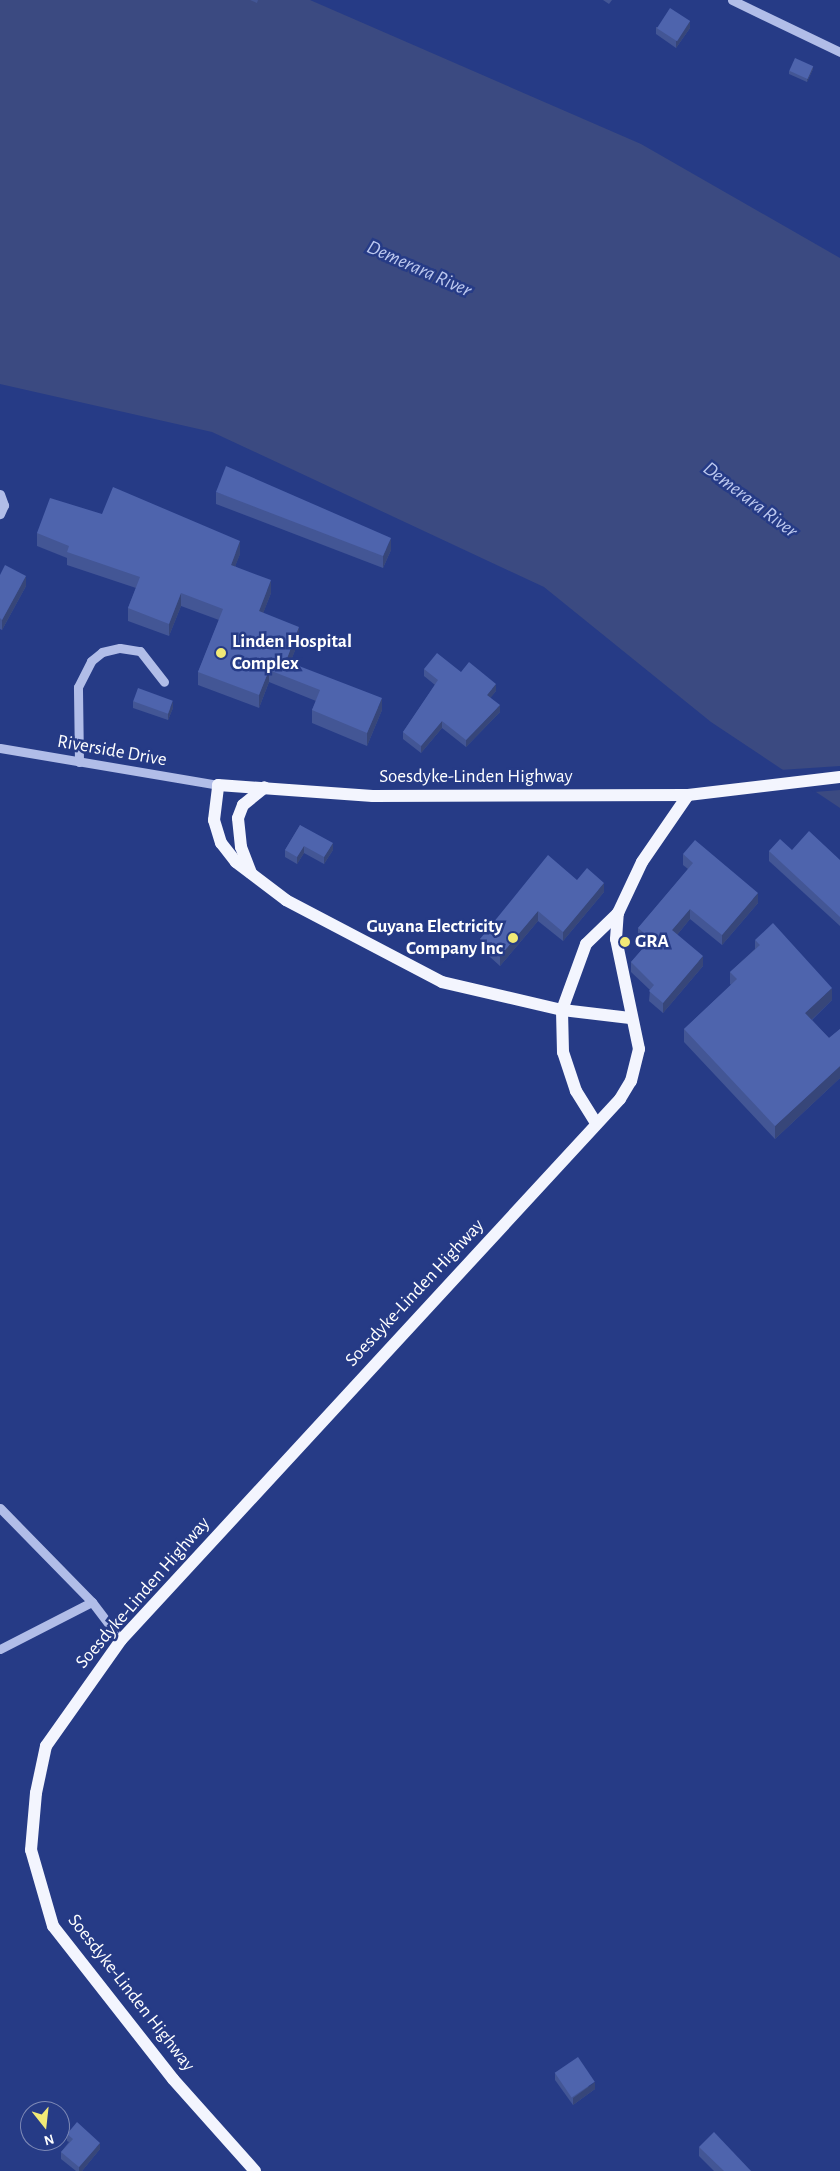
<!DOCTYPE html>
<style>
body{margin:0}
#map{position:relative;width:840px;height:2171px;overflow:hidden;background:#263b86;font-family:"Alegreya Sans",sans-serif}
div>[style]{position:absolute}
.water>*{inset:0;background:#3b4a81}
.pier>*{inset:0;background:#263b86}
.minor>*{height:9px;margin:-4.5px;padding:0 4.5px;transform-origin:4.5px;border-radius:4.5px;background:#b1bde8}
.major>*{height:12px;margin:-6px;padding:0 6px;transform-origin:6px;border-radius:6px;background:#f3f5fe}
.wall>*{inset:0;background:#435695}
.shaded-wall>*{inset:0;background:#374679}
.building>*{inset:0;background:#4e64ad;transform-origin:0 0}
.dots>*{width:14px;height:14px;translate:-50% -50%;box-sizing:border-box;border:2px solid #263b86;border-radius:50%}
span{translate:-50% -50%;white-space:nowrap;text-align:center;line-height:1.15;-webkit-text-stroke:5px #263b86;paint-order:stroke}
.poi-label{font-size:19px;color:#fff;font-weight:700}
.left{translate:0 -50%;text-align:left}
.right{translate:-100% -50%;text-align:right}
.street-label{font-size:19px;color:#fff}
.water-label{font-size:20px;color:#bcc8ef;font-style:italic}
.north{position:absolute;left:20px;top:2101px;width:50px;height:50px;box-sizing:border-box;background:#263b86;border:1px solid #7d89b6;border-radius:50%;rotate:164deg;font-size:14px;font-weight:700;line-height:20px;text-align:center;color:#fff}
.north::after{content:'';display:block;margin:auto;width:18px;height:22px;background:#f1e976;clip-path:polygon(50% 0,100% 100%,50% 72%,0 100%)}
</style>
<div id="map">
<div class="water">
<div style="clip-path:polygon(0 0,310px 0,641px 144px,840px 258px,840px 808px,711px 722px,544px 587px,212px 432px,0 384px)"></div>
</div>
<div class="pier">
<div style="clip-path:polygon(840px 766px,840px 790px,814px 792px,780px 770px)"></div>
</div>
<div class="minor">
<div style="left:732px;top:0;width:120px;rotate:25.7deg"></div>
<div style="left:0;top:494px;width:12px;rotate:70deg"></div>
<div style="left:4px;top:505px;width:10px;rotate:114deg"></div>
<div style="left:0;top:748px;width:221px;rotate:9.6deg"></div>
<div style="left:79px;top:762px;width:75px;rotate:-90.8deg"></div>
<div style="left:78px;top:687px;width:29px;rotate:-63deg"></div>
<div style="left:91px;top:661px;width:14px;rotate:-39deg"></div>
<div style="left:102px;top:652px;width:18px;rotate:-13deg"></div>
<div style="left:120px;top:648px;width:20px;rotate:9deg"></div>
<div style="left:140px;top:651px;width:39px;rotate:52deg"></div>
<div style="left:0;top:1508px;width:132px;rotate:45.6deg"></div>
<div style="left:92px;top:1602px;width:48px;rotate:52.7deg"></div>
<div style="left:0;top:1649px;width:103px;rotate:-27.1deg"></div>
</div>
<div class="major">
<div style="left:251px;top:873px;width:28px;rotate:-111deg"></div>
<div style="left:241px;top:847px;width:29px;rotate:-96deg"></div>
<div style="left:238px;top:818px;width:14px;rotate:-69deg"></div>
<div style="left:243px;top:805px;width:28px;rotate:-39deg"></div>
<div style="left:630px;top:1018px;width:68px;rotate:-173.3deg"></div>
<div style="left:562px;top:1010px;width:123px;rotate:-166.9deg"></div>
<div style="left:442px;top:982px;width:176px;rotate:-152.3deg"></div>
<div style="left:286px;top:900px;width:63px;rotate:-142.8deg"></div>
<div style="left:236px;top:862px;width:24px;rotate:-128deg"></div>
<div style="left:221px;top:843px;width:24px;rotate:-107deg"></div>
<div style="left:214px;top:820px;width:35px;rotate:-83deg"></div>
<div style="left:218px;top:785px;width:155px;rotate:4.1deg"></div>
<div style="left:373px;top:796px;width:315px;rotate:-0.2deg"></div>
<div style="left:688px;top:795px;width:153px;rotate:-6.8deg"></div>
<div style="left:596px;top:1123px;width:38px;rotate:-122deg"></div>
<div style="left:576px;top:1091px;width:41px;rotate:-108.4deg"></div>
<div style="left:563px;top:1052px;width:42px;rotate:-91.4deg"></div>
<div style="left:562px;top:1010px;width:70px;rotate:-70deg"></div>
<div style="left:586px;top:944px;width:45px;rotate:-44.1deg"></div>
<div style="left:255px;top:2171px;width:123px;rotate:-131.7deg"></div>
<div style="left:173px;top:2079px;width:194px;rotate:-128.1deg"></div>
<div style="left:53px;top:1926px;width:79px;rotate:-106.1deg"></div>
<div style="left:31px;top:1850px;width:57px;rotate:-85deg"></div>
<div style="left:36px;top:1793px;width:48px;rotate:-78deg"></div>
<div style="left:46px;top:1746px;width:130px;rotate:-54.7deg"></div>
<div style="left:121px;top:1640px;width:736px;rotate:-47.31deg"></div>
<div style="left:620px;top:1099px;width:21px;rotate:-59deg"></div>
<div style="left:631px;top:1081px;width:33px;rotate:-76deg"></div>
<div style="left:639px;top:1049px;width:112px;rotate:-101.8deg"></div>
<div style="left:616px;top:939px;width:26px;rotate:-86deg"></div>
<div style="left:618px;top:913px;width:56px;rotate:-64.8deg"></div>
<div style="left:642px;top:862px;width:81px;rotate:-55.5deg"></div>
</div>
<div class="wall">
<div style="clip-path:polygon(250px 0,258px 0,257px 3px)"></div>
<div style="clip-path:polygon(603px 0,612px 0,609px 4px)"></div>
<div style="clip-path:polygon(656px 27px,690px 28px,676px 48px,656px 34px)"></div>
<div style="clip-path:polygon(813px 69px,807px 82px,789px 74px,789px 71px)"></div>
<div style="clip-path:polygon(216px 492px,391px 550px,383px 568px,216px 504px)"></div>
<div style="clip-path:polygon(102px 514px,240px 554px,235px 566px,271px 593px,263px 613px,299px 640px,290px 663px,382px 710px,367px 746px,312px 723px,312px 710px,316px 701px,269px 682px,259px 708px,198px 685px,198px 672px,219px 620px,181px 606px,169px 636px,128px 621px,128px 608px,136px 588px,67px 565px,67px 558px,37px 546px,37px 533px)"></div>
<div style="clip-path:polygon(0 575px,26px 586px,2px 630px,0 629px)"></div>
<div style="clip-path:polygon(424px 669px,461px 672px,496px 691px,490px 698px,500px 712px,466px 747px,442px 728px,421px 753px,403px 739px,403px 732px,435px 685px,424px 676px)"></div>
<div style="clip-path:polygon(133px 701px,173px 708px,168px 720px,133px 708px)"></div>
<div style="clip-path:polygon(300px 825px,333px 850px,324px 864px,304px 853px,297px 864px,285px 857px,285px 850px)"></div>
<div style="clip-path:polygon(792px 850px,840px 860px,840px 926px,769px 861px,769px 851px)"></div>
<div style="clip-path:polygon(683px 854px,758px 903px,722px 945px,690px 919px,677px 935px,703px 966px,663px 1013px,649px 1001px,650px 990px,631px 972px,631px 962px,646px 945px,638px 939px,638px 928px,688px 869px,683px 865px)"></div>
<div style="clip-path:polygon(577px 880px,604px 892px,563px 941px,538px 921px,500px 966px,480px 948px,480px 939px)"></div>
<div style="clip-path:polygon(755px 940px,832px 1000px,812px 1020px,829px 1038px,840px 1029px,840px 1078px,775px 1139px,684px 1042px,684px 1029px,731px 985px,730px 984px,730px 972px,755px 949px)"></div>
<div style="clip-path:polygon(555px 2073px,595px 2089px,573px 2105px,555px 2080px)"></div>
<div style="clip-path:polygon(67px 2134px,100px 2149px,82px 2171px,76px 2171px,61px 2159px,61px 2152px,69px 2142px,67px 2141px)"></div>
<div style="clip-path:polygon(699px 2147px,751px 2171px,714px 2171px,699px 2156px)"></div>
</div>
<div class="shaded-wall">
<div style="clip-path:polygon(690px 21px,690px 28px,676px 48px,676px 41px)"></div>
<div style="clip-path:polygon(813px 66px,813px 69px,807px 82px,807px 78px)"></div>
<div style="clip-path:polygon(391px 538px,391px 550px,383px 568px,383px 556px)"></div>
<div style="clip-path:polygon(240px 541px,240px 554px,231px 577px,231px 565px)"></div>
<div style="clip-path:polygon(26px 576px,26px 586px,2px 630px,2px 620px)"></div>
<div style="clip-path:polygon(271px 580px,271px 593px,259px 624px,259px 611px)"></div>
<div style="clip-path:polygon(181px 593px,181px 606px,169px 636px,169px 624px)"></div>
<div style="clip-path:polygon(299px 627px,299px 640px,286px 674px,286px 661px)"></div>
<div style="clip-path:polygon(269px 670px,269px 682px,259px 708px,259px 695px)"></div>
<div style="clip-path:polygon(496px 684px,496px 691px,487px 702px,487px 695px)"></div>
<div style="clip-path:polygon(382px 698px,382px 710px,367px 746px,367px 733px)"></div>
<div style="clip-path:polygon(173px 701px,173px 708px,168px 720px,168px 714px)"></div>
<div style="clip-path:polygon(500px 705px,500px 712px,466px 747px,466px 740px)"></div>
<div style="clip-path:polygon(442px 721px,442px 728px,421px 753px,421px 746px)"></div>
<div style="clip-path:polygon(333px 843px,333px 850px,324px 864px,324px 857px)"></div>
<div style="clip-path:polygon(304px 846px,304px 853px,297px 864px,297px 857px)"></div>
<div style="clip-path:polygon(604px 883px,604px 892px,563px 941px,563px 932px)"></div>
<div style="clip-path:polygon(758px 893px,758px 903px,722px 945px,722px 935px)"></div>
<div style="clip-path:polygon(690px 909px,690px 919px,672px 941px,672px 930px)"></div>
<div style="clip-path:polygon(538px 911px,538px 921px,500px 966px,500px 956px)"></div>
<div style="clip-path:polygon(703px 956px,703px 966px,663px 1013px,663px 1003px)"></div>
<div style="clip-path:polygon(832px 988px,832px 1000px,805px 1026px,805px 1013px)"></div>
<div style="clip-path:polygon(840px 1066px,840px 1078px,775px 1139px,775px 1126px)"></div>
<div style="clip-path:polygon(595px 2082px,595px 2089px,573px 2105px,573px 2098px)"></div>
<div style="clip-path:polygon(100px 2143px,100px 2149px,82px 2171px,79px 2171px,79px 2167px)"></div>
</div>
<div class="building">
<div style="left:670px;top:8px;width:24px;height:24px;rotate:33deg"></div>
<div style="left:795px;top:58px;width:20px;height:14px;rotate:24deg"></div>
<div style="clip-path:polygon(226px 466px,391px 538px,383px 556px,216px 492px)"></div>
<div style="clip-path:polygon(113px 487px,240px 541px,231px 565px,271px 580px,259px 611px,299px 627px,286px 661px,382px 698px,367px 733px,312px 710px,320px 690px,269px 670px,259px 695px,198px 672px,223px 609px,181px 593px,169px 624px,128px 608px,140px 577px,67px 552px,69px 546px,37px 533px,50px 498px,102px 514px)"></div>
<div style="clip-path:polygon(5px 565px,26px 576px,2px 620px,0 618px,0 575px)"></div>
<div style="clip-path:polygon(437px 653px,461px 672px,469px 662px,496px 684px,487px 695px,500px 705px,466px 740px,442px 721px,421px 746px,403px 732px,438px 680px,424px 669px)"></div>
<div style="left:138px;top:688px;width:37px;height:14px;rotate:20deg"></div>
<div style="clip-path:polygon(300px 825px,333px 843px,324px 857px,304px 846px,297px 857px,285px 850px)"></div>
<div style="clip-path:polygon(809px 831px,840px 860px,840px 917px,769px 851px,780px 839px,792px 850px)"></div>
<div style="clip-path:polygon(695px 840px,758px 893px,722px 935px,690px 909px,672px 930px,703px 956px,663px 1003px,649px 991px,654px 985px,631px 962px,651px 939px,638px 928px,693px 863px,683px 854px)"></div>
<div style="clip-path:polygon(548px 855px,577px 880px,587px 868px,604px 883px,563px 932px,538px 911px,500px 956px,480px 939px)"></div>
<div style="clip-path:polygon(773px 923px,832px 988px,805px 1013px,829px 1038px,840px 1029px,840px 1066px,775px 1126px,684px 1029px,737px 979px,730px 972px,760px 945px,755px 940px)"></div>
<div style="left:578px;top:2057px;width:30px;height:28px;rotate:56deg"></div>
<div style="clip-path:polygon(77px 2122px,100px 2143px,79px 2167px,61px 2152px,73px 2139px,67px 2134px)"></div>
<div style="clip-path:polygon(714px 2132px,751px 2171px,724px 2171px,699px 2147px)"></div>
</div>
<div class="dots">
<div style="left:221px;top:653px;background:#f1e976"></div>
<div style="left:513px;top:938px;background:#f1e976"></div>
<div style="left:625px;top:942px;background:#f1e976"></div>
</div>
<div class="poi-label">
<span class="left" style="left:232px;top:653px">Linden Hospital<br>Complex</span>
<span class="right" style="left:503px;top:938px">Guyana Electricity<br>Company Inc</span>
<span class="left" style="left:635px;top:942px">GRA</span>
</div>
<div class="street-label">
<span style="left:112px;top:751px;rotate:10deg">Riverside Drive</span>
<span style="left:476px;top:777px">Soesdyke-Linden Highway</span>
<span style="left:415px;top:1293px;rotate:-47deg">Soesdyke-Linden Highway</span>
<span style="left:143px;top:1593px;rotate:-49deg">Soesdyke-Linden Highway</span>
<span style="left:131px;top:1993px;rotate:52deg">Soesdyke-Linden Highway</span>
</div>
<div class="water-label">
<span style="left:419px;top:269px;rotate:24deg">Demerara River</span>
<span style="left:750px;top:500px;rotate:37deg">Demerara River</span>
</div>
<div class="north">N</div>
</div>
